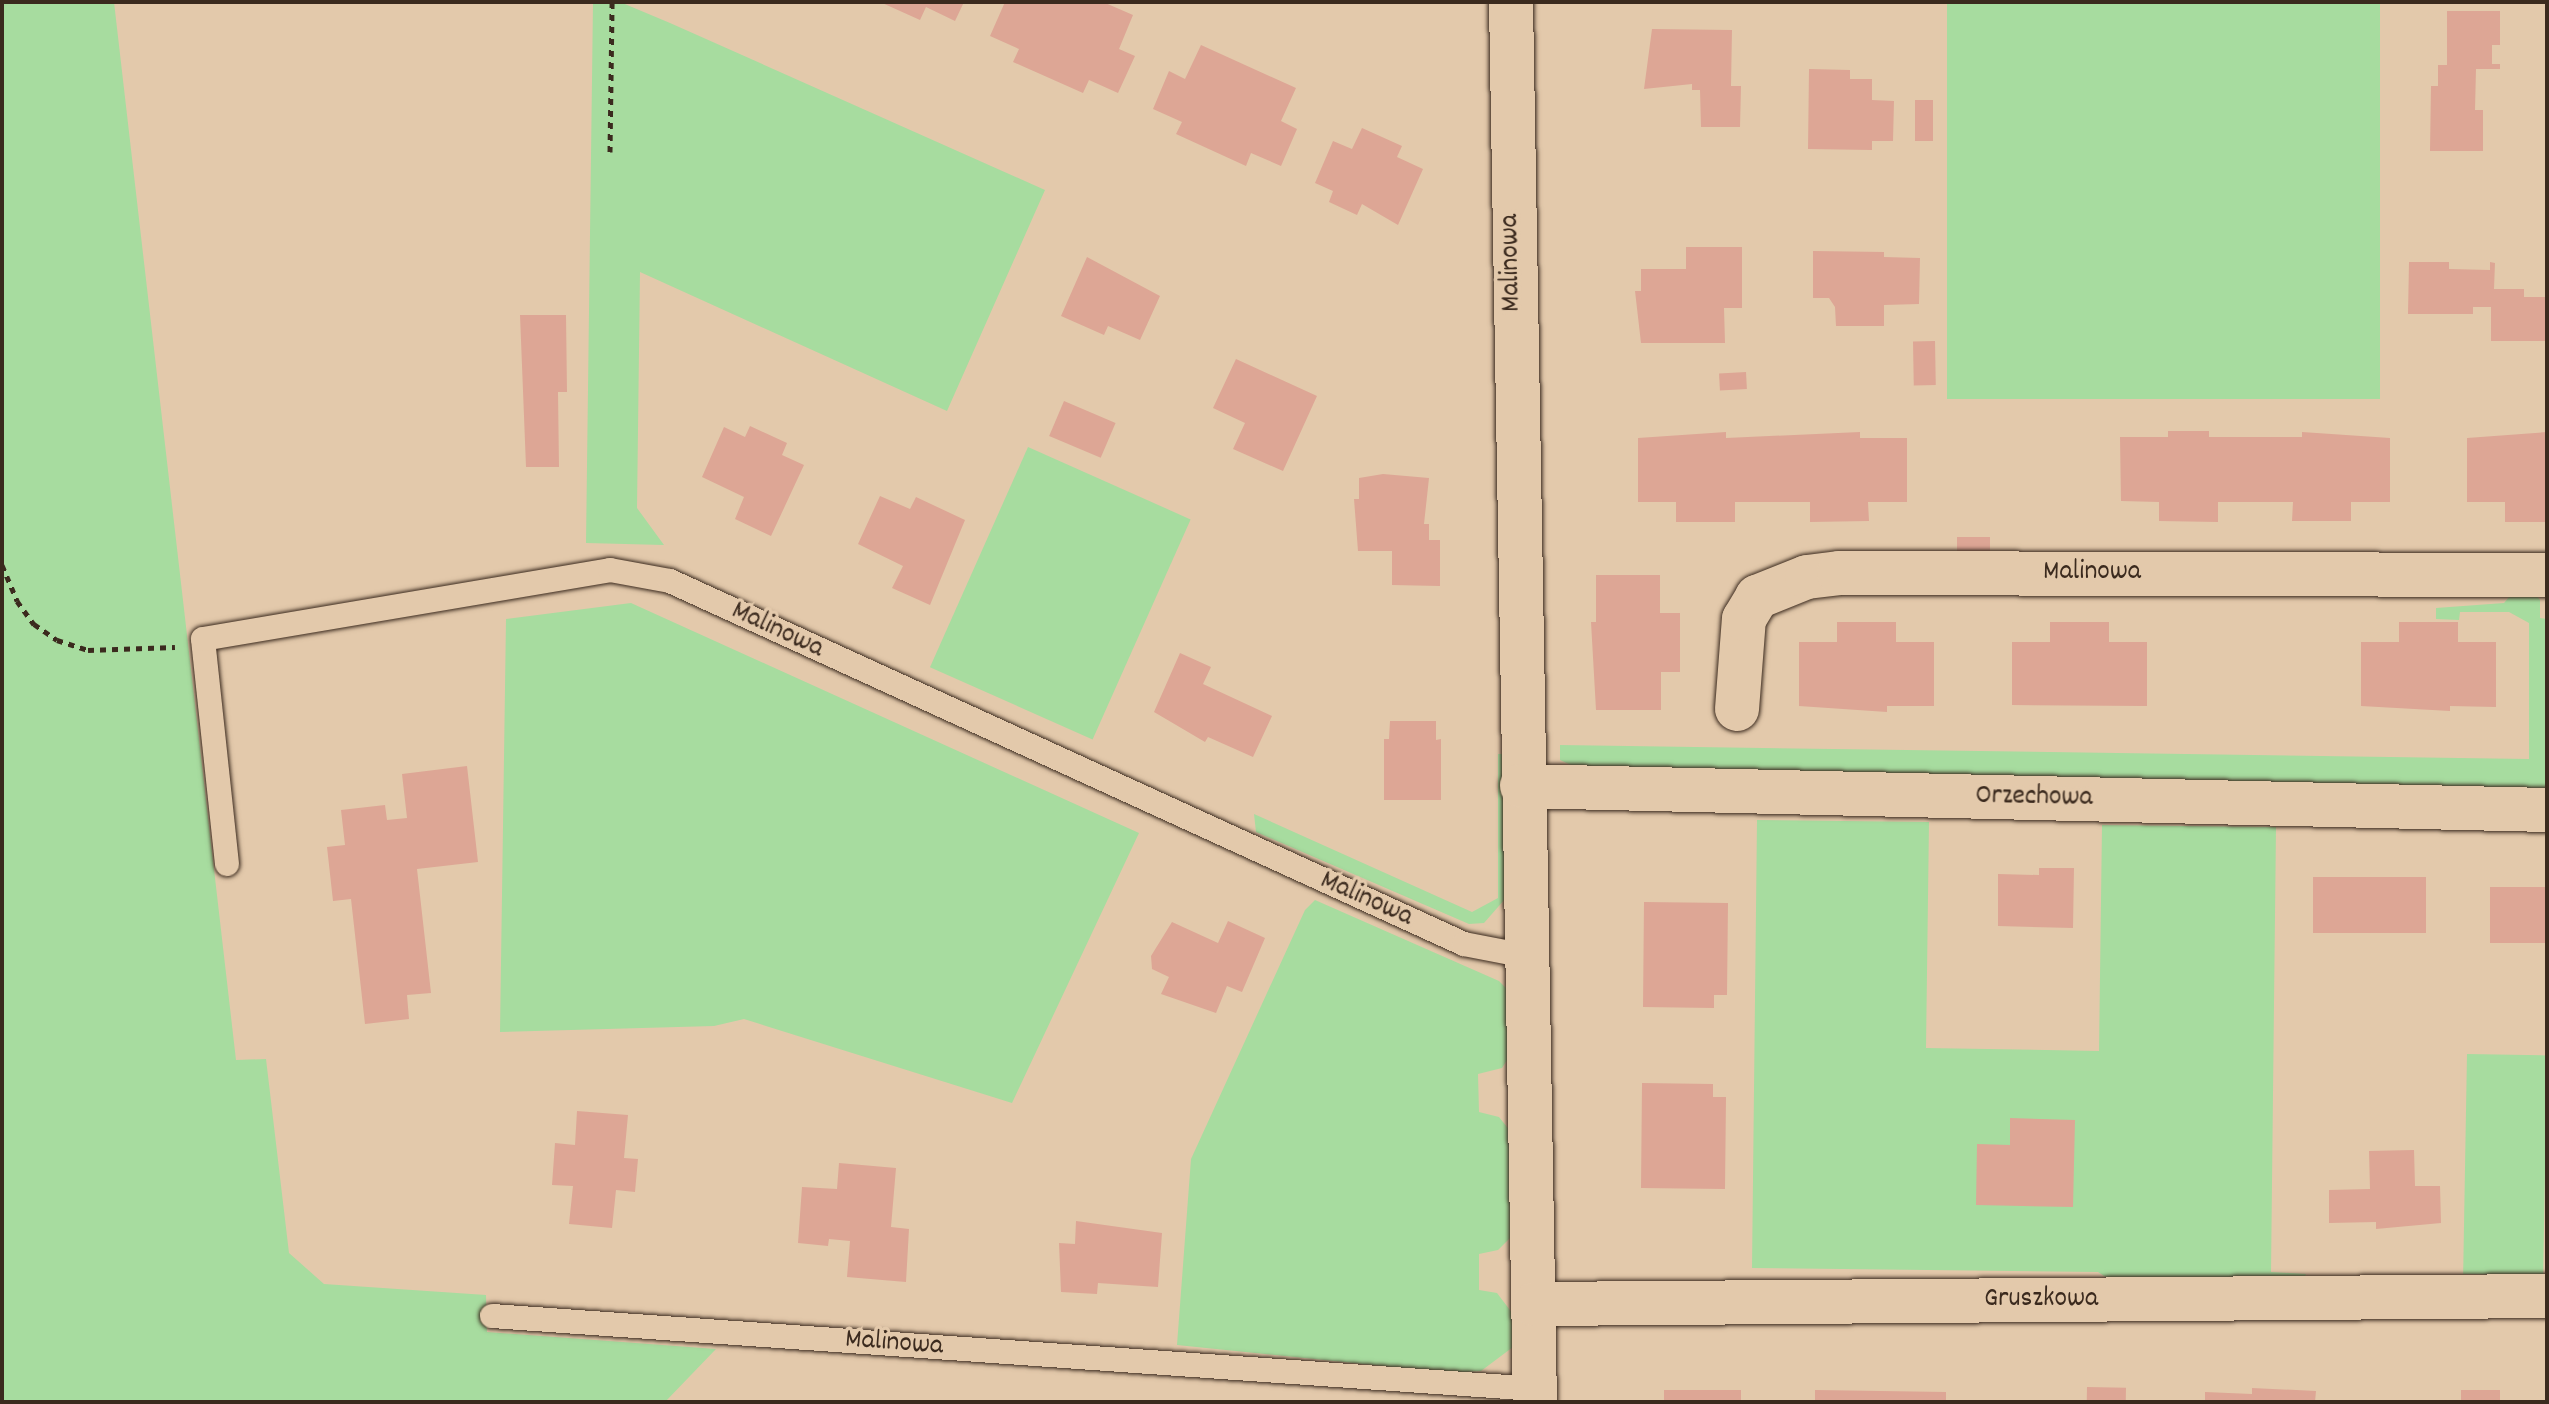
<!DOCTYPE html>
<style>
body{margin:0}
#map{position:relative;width:2549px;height:1404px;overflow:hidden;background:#e3c9ab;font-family:Dekko,sans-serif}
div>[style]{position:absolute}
.green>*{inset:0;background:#a7dc9f;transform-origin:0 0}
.building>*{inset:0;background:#dda695;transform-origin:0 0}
.path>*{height:5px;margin-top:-2.5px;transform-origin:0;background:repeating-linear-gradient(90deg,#3b2a1e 0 6px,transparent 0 12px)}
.roads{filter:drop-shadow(0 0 2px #3b2a1e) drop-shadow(0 0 2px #3b2a1e)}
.lane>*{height:24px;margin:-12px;padding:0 12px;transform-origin:12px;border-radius:12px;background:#e3c9ab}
.street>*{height:44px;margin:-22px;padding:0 22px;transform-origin:22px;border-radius:22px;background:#e3c9ab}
span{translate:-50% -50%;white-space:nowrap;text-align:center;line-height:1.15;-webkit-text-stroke:7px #e3c9ab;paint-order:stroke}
.street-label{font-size:28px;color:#3b2a1e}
.frame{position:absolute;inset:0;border:4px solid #3b2a1e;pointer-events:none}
</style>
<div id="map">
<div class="green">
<div style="clip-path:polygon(2px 2px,114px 2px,236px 1060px,266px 1059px,289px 1253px,324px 1284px,486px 1295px,487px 1332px,716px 1349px,665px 1402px,2px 1402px)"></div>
<div style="clip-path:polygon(593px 2px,620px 2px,670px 23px,1045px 190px,947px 411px,640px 272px,637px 508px,664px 545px,586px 543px)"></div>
<div style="left:1947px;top:2px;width:433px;height:397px"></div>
<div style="left:1028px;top:447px;width:178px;height:241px;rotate:24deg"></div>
<div style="clip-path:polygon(2514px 591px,2535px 594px,2540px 600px,2540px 618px,2547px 619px,2547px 797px,1582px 770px,1560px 760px,1560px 745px,2529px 759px,2529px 623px,2509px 612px,2460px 612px,2459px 620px,2436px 619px,2436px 608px,2504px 603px)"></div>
<div style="clip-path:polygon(631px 603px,1139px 833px,1012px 1103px,744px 1019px,714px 1026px,500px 1032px,506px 619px)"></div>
<div style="clip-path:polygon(1498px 754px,1504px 754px,1505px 899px,1484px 923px,1469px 924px,1256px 832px,1254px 814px,1472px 912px,1498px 898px)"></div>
<div style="clip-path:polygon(1757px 820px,1929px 822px,1926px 1048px,2099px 1051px,2102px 825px,2276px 827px,2271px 1272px,2306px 1274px,2298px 1290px,2126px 1290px,2098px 1272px,1752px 1268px)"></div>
<div style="clip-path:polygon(1315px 900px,1499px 981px,1510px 992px,1514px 1049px,1502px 1068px,1478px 1074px,1479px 1112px,1499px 1117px,1515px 1137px,1511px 1237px,1498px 1250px,1479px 1254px,1479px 1290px,1497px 1293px,1516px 1318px,1513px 1347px,1481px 1371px,1451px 1373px,1177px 1345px,1191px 1159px,1305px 910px)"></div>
<div style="left:2467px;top:1054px;width:80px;height:220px;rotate:1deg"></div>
</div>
<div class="building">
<div style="clip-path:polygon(880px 2px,964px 2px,955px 21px,926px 7px,920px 20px)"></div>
<div style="clip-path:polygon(1005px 2px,1103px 2px,1133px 15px,1119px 49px,1135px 56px,1118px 93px,1089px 80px,1083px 93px,1013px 62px,1019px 49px,990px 36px)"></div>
<div style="clip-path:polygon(2447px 11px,2500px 11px,2500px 45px,2492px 45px,2492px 64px,2500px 64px,2500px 69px,2476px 69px,2475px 110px,2483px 110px,2483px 151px,2430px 151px,2431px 86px,2438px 86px,2438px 65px,2447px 65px)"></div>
<div style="clip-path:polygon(1652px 29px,1732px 30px,1731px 86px,1741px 86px,1740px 127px,1701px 127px,1700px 90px,1692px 90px,1692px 84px,1644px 89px)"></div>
<div style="clip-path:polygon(1201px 45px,1296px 88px,1281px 121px,1297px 129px,1281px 166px,1251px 153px,1246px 166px,1176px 134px,1182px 122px,1153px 109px,1169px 71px,1185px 79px)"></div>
<div style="clip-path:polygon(1809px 69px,1850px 70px,1850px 79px,1872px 79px,1872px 100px,1894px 101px,1893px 141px,1872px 141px,1872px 150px,1808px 149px)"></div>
<div style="left:1915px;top:100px;width:18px;height:41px"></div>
<div style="clip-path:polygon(1362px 128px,1402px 146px,1397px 157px,1423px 169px,1398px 225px,1362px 204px,1357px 215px,1329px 202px,1333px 191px,1315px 183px,1333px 141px,1352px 149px)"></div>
<div style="clip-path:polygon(1686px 247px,1742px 247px,1742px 308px,1724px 308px,1725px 343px,1641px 343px,1635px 291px,1641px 291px,1641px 269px,1686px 269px)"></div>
<div style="clip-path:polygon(1813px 251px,1884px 252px,1884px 257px,1920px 258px,1919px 304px,1884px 305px,1884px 326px,1836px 326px,1835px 307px,1829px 298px,1813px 298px)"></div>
<div style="clip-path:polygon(1087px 257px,1160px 296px,1140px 340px,1108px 326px,1104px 335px,1061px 316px)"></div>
<div style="clip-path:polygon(2409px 262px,2449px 262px,2449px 269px,2490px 270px,2490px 262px,2495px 263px,2494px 289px,2524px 289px,2524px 297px,2547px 297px,2547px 341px,2491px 341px,2491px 307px,2473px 307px,2473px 314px,2408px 314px)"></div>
<div style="clip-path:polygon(520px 315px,566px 315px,567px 392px,558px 392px,559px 467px,526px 467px)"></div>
<div style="left:1935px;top:341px;width:44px;height:22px;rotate:89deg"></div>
<div style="clip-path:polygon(1236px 359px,1317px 396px,1283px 471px,1233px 449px,1245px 423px,1213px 408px)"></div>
<div style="left:1746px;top:372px;width:17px;height:27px;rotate:87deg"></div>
<div style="left:1064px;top:401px;width:56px;height:38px;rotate:23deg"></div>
<div style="clip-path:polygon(750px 426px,787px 443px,782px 455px,804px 465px,771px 536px,735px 519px,744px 497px,702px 477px,724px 427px,745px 437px)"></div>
<div style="clip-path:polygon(2168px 431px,2209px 431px,2209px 437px,2302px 437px,2302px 432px,2390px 438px,2390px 502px,2351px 502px,2351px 521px,2292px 521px,2293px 502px,2218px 502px,2218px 522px,2159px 521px,2159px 502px,2121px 501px,2120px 437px,2168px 437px)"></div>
<div style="clip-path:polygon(1726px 432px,1726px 438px,1860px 432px,1860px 438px,1907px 438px,1907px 502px,1868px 502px,1869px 521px,1810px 522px,1810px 502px,1735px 502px,1735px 522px,1676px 522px,1676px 502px,1638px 502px,1638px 438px)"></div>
<div style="clip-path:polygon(2547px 432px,2547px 522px,2505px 522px,2505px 502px,2467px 502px,2467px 438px)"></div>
<div style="clip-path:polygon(1383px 474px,1429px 478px,1424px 524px,1429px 524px,1429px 540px,1440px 540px,1440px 586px,1392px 585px,1392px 551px,1358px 551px,1354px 499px,1359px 499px,1359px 478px)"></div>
<div style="clip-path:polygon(880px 496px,910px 509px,916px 497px,965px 520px,930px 605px,892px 588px,903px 566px,858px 544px)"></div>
<div style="left:1957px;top:537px;width:33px;height:18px"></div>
<div style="clip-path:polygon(1596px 575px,1660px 575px,1660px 613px,1680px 613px,1680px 672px,1661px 672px,1661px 710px,1596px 710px,1591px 622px,1596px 622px)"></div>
<div style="clip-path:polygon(1837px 622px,1896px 622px,1896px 642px,1934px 642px,1934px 706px,1887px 706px,1887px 712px,1799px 706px,1799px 642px,1837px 642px)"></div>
<div style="clip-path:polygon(2050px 622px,2109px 622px,2109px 642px,2147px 642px,2147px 706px,2012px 705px,2012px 642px,2050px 642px)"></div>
<div style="clip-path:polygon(2399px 622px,2458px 622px,2458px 642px,2496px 642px,2496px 707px,2450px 706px,2450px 711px,2361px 706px,2361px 642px,2399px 642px)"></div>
<div style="clip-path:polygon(1180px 653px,1211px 667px,1203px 684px,1272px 716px,1253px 757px,1208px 737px,1205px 742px,1154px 712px)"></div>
<div style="clip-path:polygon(1390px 721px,1436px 721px,1436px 740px,1441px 739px,1441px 800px,1384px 800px,1384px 739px,1389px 739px)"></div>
<div style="clip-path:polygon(467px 766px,478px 862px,417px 869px,431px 993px,407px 995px,409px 1019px,365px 1024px,351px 899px,333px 901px,327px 847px,345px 845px,341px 810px,385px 805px,387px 820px,407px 818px,402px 774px)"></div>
<div style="clip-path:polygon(2039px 868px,2074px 868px,2073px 928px,1998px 926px,1998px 874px,2039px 875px)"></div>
<div style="left:2313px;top:877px;width:113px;height:56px"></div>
<div style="left:2490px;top:887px;width:57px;height:56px"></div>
<div style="clip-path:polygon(1644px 902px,1728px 903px,1727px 995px,1714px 995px,1714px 1008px,1643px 1007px)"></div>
<div style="clip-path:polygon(1228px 921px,1265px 938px,1242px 992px,1227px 986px,1216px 1013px,1161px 994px,1169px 977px,1152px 969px,1151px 956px,1172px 922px,1218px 943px)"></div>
<div style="clip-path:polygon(1642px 1083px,1713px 1084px,1713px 1097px,1726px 1097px,1725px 1189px,1641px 1188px)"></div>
<div style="clip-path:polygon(577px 1111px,628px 1115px,624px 1158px,638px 1159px,635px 1192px,616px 1190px,612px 1228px,569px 1224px,573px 1186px,552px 1185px,555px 1143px,575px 1145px)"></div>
<div style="clip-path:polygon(2010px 1118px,2075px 1120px,2073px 1207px,1976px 1205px,1977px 1144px,2010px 1145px)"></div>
<div style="clip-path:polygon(2414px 1150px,2415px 1186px,2440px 1186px,2441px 1223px,2376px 1229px,2376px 1222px,2329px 1223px,2329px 1190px,2370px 1189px,2369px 1151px)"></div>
<div style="clip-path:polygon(839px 1163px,896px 1168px,891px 1227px,909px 1229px,906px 1282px,847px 1277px,850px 1241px,829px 1239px,828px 1246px,798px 1243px,802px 1187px,837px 1189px)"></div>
<div style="clip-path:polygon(1076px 1221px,1162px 1233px,1158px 1287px,1098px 1283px,1097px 1294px,1061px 1292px,1059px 1243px,1075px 1244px)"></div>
<div style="left:2087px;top:1387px;width:39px;height:15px;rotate:1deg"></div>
<div style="clip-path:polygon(2252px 1388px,2316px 1391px,2315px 1402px,2205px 1402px,2205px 1392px,2252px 1394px)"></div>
<div style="left:1664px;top:1390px;width:77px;height:12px"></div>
<div style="clip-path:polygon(1815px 1390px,1946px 1392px,1946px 1402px,1815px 1402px)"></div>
<div style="left:2461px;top:1390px;width:39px;height:12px"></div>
</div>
<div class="path">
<div style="left:610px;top:152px;width:150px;rotate:-89.2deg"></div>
<div style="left:2px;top:565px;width:39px;rotate:67deg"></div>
<div style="left:17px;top:601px;width:29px;rotate:54deg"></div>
<div style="left:34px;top:624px;width:28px;rotate:35deg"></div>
<div style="left:57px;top:640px;width:33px;rotate:18deg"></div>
<div style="left:88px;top:650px;width:87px;rotate:-2deg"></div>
</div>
<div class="roads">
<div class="lane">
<div style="left:227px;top:864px;width:226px;rotate:-96.1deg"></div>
<div style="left:203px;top:639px;width:413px;rotate:-9.6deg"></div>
<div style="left:610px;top:570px;width:61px;rotate:10.4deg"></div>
<div style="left:670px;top:581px;width:873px;rotate:24.57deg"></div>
<div style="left:1464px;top:944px;width:63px;rotate:11deg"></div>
<div style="left:492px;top:1316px;width:1046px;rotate:4deg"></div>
</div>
<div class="street">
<div style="left:1511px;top:2px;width:1400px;rotate:89.02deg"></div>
<div style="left:1737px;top:709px;width:90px;rotate:-85.6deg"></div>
<div style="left:1744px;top:619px;width:26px;rotate:-59deg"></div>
<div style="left:1757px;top:597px;width:54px;rotate:-21.8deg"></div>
<div style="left:1807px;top:577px;width:32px;rotate:-7deg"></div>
<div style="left:1839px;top:573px;width:708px;rotate:0.16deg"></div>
<div style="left:1522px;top:786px;width:1025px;rotate:1.34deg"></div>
<div style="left:1534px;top:1304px;width:1013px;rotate:-0.45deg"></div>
</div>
</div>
<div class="street-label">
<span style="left:1512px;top:263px;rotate:-91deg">Malinowa</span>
<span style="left:2092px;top:573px">Malinowa</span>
<span style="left:777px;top:631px;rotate:25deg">Malinowa</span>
<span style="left:2034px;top:798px;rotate:1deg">Orzechowa</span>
<span style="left:1366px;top:900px;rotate:24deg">Malinowa</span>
<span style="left:2041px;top:1300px">Gruszkowa</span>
<span style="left:894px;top:1344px;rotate:4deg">Malinowa</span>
</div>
<div class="frame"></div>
</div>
